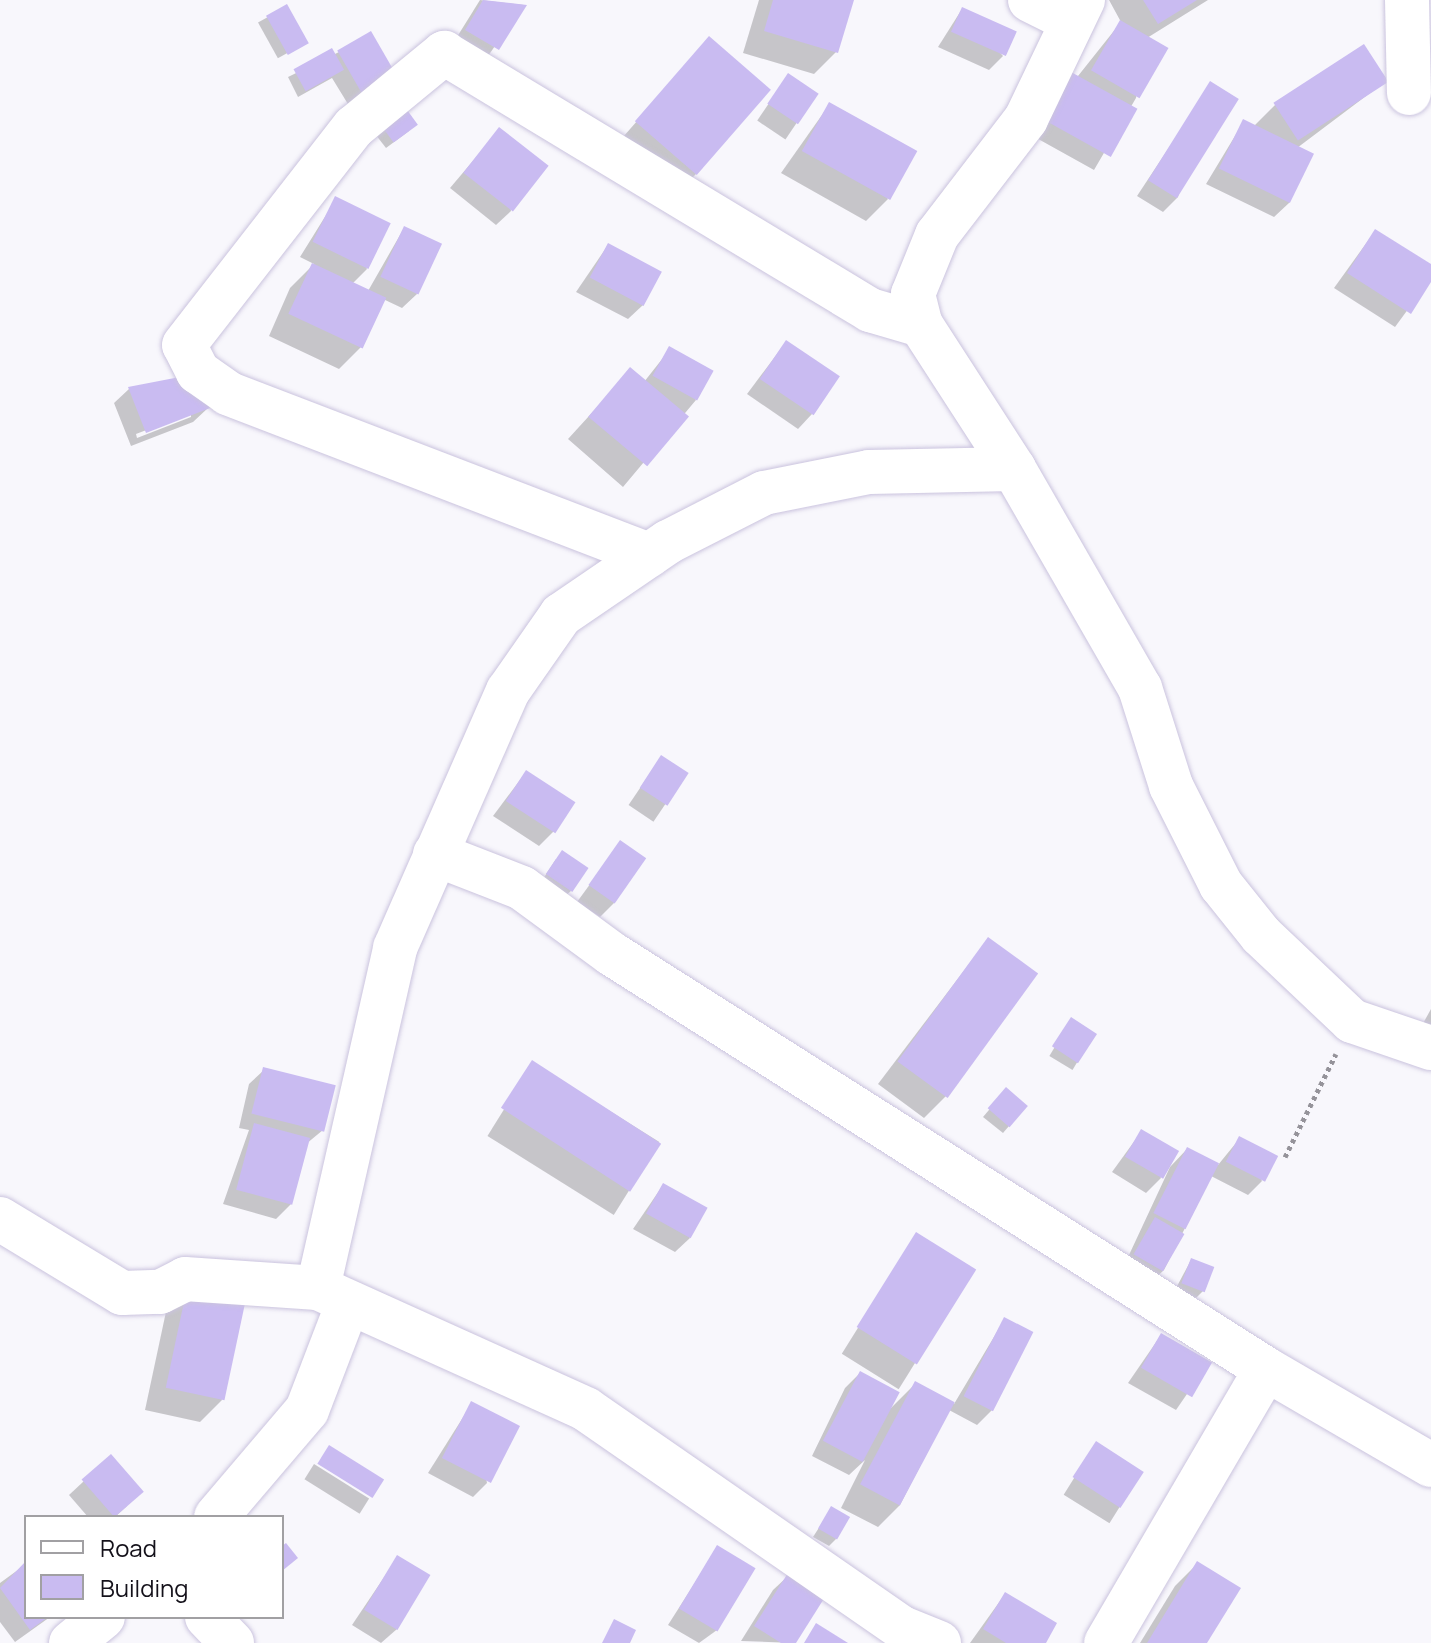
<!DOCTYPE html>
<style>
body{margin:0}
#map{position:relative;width:1431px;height:1643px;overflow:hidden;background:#f8f7fc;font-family:Manrope,sans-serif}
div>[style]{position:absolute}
.shadow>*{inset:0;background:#0003;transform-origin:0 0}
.building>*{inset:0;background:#c9bbf1;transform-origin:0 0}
.path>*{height:5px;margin-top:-2.5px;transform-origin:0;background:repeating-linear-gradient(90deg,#95939a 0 4px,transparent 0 8px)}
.roads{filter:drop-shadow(0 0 2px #cac3de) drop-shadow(0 0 2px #cac3de)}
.minor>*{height:44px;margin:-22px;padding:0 22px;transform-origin:22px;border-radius:22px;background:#fff}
span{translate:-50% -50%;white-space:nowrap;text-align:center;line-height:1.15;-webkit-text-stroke:8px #fff;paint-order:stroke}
.legend{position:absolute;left:24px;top:1515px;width:260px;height:104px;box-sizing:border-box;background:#fff;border:2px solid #a1a0a3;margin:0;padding:10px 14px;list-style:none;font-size:24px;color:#14111a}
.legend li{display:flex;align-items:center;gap:16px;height:40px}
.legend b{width:40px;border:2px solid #a1a0a3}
</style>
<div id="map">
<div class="shadow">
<div style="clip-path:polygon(480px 0,524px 5px,483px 63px,452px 45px)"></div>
<div style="clip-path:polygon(759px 0,852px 0,836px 52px,814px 74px,743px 53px)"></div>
<div style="clip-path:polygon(1208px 0,1147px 38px,1136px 98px,1094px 170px,1031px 135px,1121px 22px,1109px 0)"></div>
<div style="left:286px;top:7px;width:41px;height:32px;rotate:61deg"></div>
<div style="clip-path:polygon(962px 9px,1003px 56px,989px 70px,938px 47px)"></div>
<div style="clip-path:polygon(709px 39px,696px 174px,675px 195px,616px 145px)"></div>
<div style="clip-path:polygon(339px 52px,396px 76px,351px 109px,332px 78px,298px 97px,288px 77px)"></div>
<div style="left:788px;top:75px;width:34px;height:55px;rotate:34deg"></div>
<div style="clip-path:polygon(1386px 81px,1297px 148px,1289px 203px,1274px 217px,1206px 184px,1244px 121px,1254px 126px,1276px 104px)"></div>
<div style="clip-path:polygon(1211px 84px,1178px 197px,1163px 212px,1137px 196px)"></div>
<div style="clip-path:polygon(829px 105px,888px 199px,866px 221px,781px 173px)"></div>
<div style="clip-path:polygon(500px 129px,511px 211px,496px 225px,450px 188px)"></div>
<div style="clip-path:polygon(372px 130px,409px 131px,386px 148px)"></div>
<div style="clip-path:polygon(336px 199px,367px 269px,352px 284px,368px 291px,404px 228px,417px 294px,402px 308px,383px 299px,361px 347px,339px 369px,269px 336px,290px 288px,314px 264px,300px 257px)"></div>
<div style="clip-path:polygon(1375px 231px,1431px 267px,1431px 278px,1395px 327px,1334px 288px)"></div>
<div style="clip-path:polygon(608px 245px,643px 305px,628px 319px,576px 292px)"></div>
<div style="clip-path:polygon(786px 342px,812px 414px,798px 429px,747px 394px)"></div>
<div style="clip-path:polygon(670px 349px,696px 400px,623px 487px,568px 439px,631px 370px,644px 382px)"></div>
<div style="clip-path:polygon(evenodd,129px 389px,208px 408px,193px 422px,131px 446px,114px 403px,129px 389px,191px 413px,191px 417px,137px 438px,136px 434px,191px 413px)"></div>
<div style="left:661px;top:757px;width:30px;height:58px;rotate:34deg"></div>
<div style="clip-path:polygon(526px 772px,554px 831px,539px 846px,493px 816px)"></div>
<div style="clip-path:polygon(620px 843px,615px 902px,600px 917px,577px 902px)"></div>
<div style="clip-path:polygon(556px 859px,571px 891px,564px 897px,541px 882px)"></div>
<div style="clip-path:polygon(988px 939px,946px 1096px,924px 1118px,878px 1084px)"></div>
<div style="clip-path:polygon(1431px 1009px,1431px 1033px,1421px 1027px)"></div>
<div style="left:1071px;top:1020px;width:27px;height:42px;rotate:31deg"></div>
<div style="left:533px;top:1063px;width:149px;height:86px;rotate:32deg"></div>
<div style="clip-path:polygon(264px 1070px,323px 1130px,306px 1144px,291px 1204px,276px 1219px,223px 1204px,249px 1130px,239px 1128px,249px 1084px)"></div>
<div style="clip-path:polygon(1000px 1097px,1026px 1106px,1003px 1133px,983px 1117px)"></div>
<div style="clip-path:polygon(1141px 1132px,1161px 1178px,1146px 1193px,1112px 1172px)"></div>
<div style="clip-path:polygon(1240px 1138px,1262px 1181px,1248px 1195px,1211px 1176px,1164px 1270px,1149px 1284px,1122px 1270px,1170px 1167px,1187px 1149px,1218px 1165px)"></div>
<div style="clip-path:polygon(663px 1185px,690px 1238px,675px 1252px,633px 1229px)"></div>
<div style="left:916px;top:1235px;width:67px;height:140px;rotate:32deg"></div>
<div style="clip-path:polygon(1191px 1260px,1203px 1291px,1196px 1298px,1175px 1290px)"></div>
<div style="clip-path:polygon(189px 1285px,222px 1400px,200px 1422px,145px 1410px,167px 1307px)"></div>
<div style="clip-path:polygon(1004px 1320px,992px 1410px,977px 1425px,949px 1410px,900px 1505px,878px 1527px,841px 1508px,865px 1460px,849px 1475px,812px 1456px,845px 1388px,860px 1373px,890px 1409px,915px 1384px,954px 1404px)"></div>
<div style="clip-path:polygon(1161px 1335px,1209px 1362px,1176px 1410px,1128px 1383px)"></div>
<div style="clip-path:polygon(472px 1403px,487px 1483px,473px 1497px,428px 1473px)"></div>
<div style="left:1096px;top:1443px;width:54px;height:61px;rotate:32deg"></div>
<div style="left:314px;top:1464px;width:65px;height:18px;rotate:32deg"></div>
<div style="clip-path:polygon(84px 1481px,127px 1506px,115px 1517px,88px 1517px,69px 1495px)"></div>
<div style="clip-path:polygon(831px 1509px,836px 1539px,829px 1546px,813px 1537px)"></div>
<div style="clip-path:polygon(717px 1548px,717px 1630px,699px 1643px,668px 1625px)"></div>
<div style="clip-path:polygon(397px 1558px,397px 1629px,381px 1643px,352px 1625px)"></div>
<div style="clip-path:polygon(26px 1564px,26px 1617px,50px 1617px,15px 1642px,0 1622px,0 1583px)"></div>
<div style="clip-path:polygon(1197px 1564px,1205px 1643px,1140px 1643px,1175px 1586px)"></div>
<div style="clip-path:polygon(788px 1576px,794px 1643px,741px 1641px,773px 1590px)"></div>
<div style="clip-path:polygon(1005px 1594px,1043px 1643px,970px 1643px)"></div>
</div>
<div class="building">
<div style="clip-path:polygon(483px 0,527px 5px,499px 50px,465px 30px)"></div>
<div style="clip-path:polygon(773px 0,854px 0,838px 53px,764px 31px)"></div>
<div style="clip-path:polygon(1143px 0,1197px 0,1158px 24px)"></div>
<div style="left:287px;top:4px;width:45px;height:24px;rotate:61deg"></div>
<div style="left:962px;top:7px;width:60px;height:27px;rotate:24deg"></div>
<div style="left:1120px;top:20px;width:56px;height:58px;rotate:30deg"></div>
<div style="left:371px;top:31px;width:53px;height:39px;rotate:60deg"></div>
<div style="left:709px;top:36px;width:82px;height:113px;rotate:41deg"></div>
<div style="left:1364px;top:44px;width:45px;height:108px;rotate:57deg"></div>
<div style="left:332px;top:48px;width:25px;height:44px;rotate:61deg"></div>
<div style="left:1071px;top:72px;width:76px;height:55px;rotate:29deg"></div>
<div style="left:788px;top:73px;width:37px;height:37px;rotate:34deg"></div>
<div style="left:1210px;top:81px;width:34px;height:117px;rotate:32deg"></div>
<div style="left:829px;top:102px;width:101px;height:56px;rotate:29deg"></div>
<div style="left:402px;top:103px;width:27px;height:30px;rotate:54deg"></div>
<div style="left:1243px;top:119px;width:79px;height:55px;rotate:26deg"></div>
<div style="left:499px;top:127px;width:63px;height:58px;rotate:38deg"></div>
<div style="left:335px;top:196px;width:62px;height:51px;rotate:26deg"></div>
<div style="left:404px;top:226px;width:42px;height:56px;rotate:25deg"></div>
<div style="clip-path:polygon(1375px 229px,1431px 264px,1431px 282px,1411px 314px,1347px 273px)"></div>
<div style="left:608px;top:243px;width:61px;height:39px;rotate:28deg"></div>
<div style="left:312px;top:263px;width:82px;height:56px;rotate:25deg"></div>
<div style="left:786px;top:340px;width:65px;height:47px;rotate:34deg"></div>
<div style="left:669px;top:346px;width:51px;height:34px;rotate:29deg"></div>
<div style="left:630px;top:367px;width:77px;height:65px;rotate:40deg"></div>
<div style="clip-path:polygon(185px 376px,210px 408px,146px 433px,128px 387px)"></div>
<div style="left:661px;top:755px;width:33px;height:39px;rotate:33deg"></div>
<div style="left:526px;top:770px;width:59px;height:37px;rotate:33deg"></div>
<div style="left:620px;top:840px;width:32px;height:55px;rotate:35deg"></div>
<div style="left:562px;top:850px;width:32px;height:29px;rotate:34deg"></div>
<div style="left:988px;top:937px;width:62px;height:154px;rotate:36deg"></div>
<div style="left:1071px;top:1017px;width:31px;height:35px;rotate:33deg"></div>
<div style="left:532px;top:1060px;width:154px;height:57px;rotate:33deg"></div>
<div style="left:263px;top:1067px;width:75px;height:48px;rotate:14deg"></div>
<div style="left:1006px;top:1087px;width:29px;height:28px;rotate:41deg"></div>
<div style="left:254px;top:1123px;width:58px;height:69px;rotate:15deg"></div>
<div style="left:1141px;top:1129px;width:44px;height:32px;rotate:30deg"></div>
<div style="left:1239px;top:1136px;width:44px;height:29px;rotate:27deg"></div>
<div style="left:1187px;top:1147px;width:36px;height:74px;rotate:27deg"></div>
<div style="left:663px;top:1183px;width:51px;height:35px;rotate:29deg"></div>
<div style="left:1155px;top:1217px;width:34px;height:43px;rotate:30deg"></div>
<div style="left:916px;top:1232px;width:71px;height:112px;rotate:32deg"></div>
<div style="left:1191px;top:1258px;width:25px;height:27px;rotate:21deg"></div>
<div style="left:188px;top:1283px;width:60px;height:107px;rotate:12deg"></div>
<div style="left:1004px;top:1317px;width:33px;height:89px;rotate:27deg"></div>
<div style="left:1161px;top:1333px;width:59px;height:40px;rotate:30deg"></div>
<div style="left:860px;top:1371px;width:45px;height:79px;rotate:28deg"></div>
<div style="left:915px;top:1381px;width:45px;height:117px;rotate:28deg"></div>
<div style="left:471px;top:1401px;width:55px;height:64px;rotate:27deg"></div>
<div style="left:1096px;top:1441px;width:57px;height:43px;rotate:33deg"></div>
<div style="left:329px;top:1445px;width:65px;height:22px;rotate:32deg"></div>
<div style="left:111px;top:1454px;width:50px;height:39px;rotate:49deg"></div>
<div style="left:831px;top:1506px;width:22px;height:26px;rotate:30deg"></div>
<div style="clip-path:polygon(286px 1543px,298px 1558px,282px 1571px,282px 1546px)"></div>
<div style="left:717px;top:1545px;width:45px;height:74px;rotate:31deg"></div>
<div style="left:397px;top:1555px;width:39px;height:64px;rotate:31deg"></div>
<div style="clip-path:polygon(26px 1561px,26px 1617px,48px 1617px,30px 1630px,0 1588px)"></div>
<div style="clip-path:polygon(1197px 1561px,1241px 1588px,1207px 1643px,1147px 1643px)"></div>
<div style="clip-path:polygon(788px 1573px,825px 1597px,796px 1643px,781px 1643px,754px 1626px)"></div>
<div style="clip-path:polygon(1005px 1592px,1057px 1623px,1046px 1643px,1006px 1643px,983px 1629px)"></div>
<div style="clip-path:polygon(614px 1619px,636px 1630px,630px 1643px,602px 1643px)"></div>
<div style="clip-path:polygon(816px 1623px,848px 1643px,804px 1643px)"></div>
</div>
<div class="path">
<div style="left:1285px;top:1157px;width:115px;rotate:-63.7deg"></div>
</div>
<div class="roads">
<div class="minor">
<div style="left:1030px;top:0;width:45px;rotate:26.6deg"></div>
<div style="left:1083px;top:0;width:132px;rotate:115.6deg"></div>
<div style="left:1026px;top:119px;width:146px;rotate:127.5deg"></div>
<div style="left:937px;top:235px;width:64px;rotate:112.1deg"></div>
<div style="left:913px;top:294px;width:32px;rotate:76deg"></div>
<div style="left:921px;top:325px;width:171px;rotate:57.1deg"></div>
<div style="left:1014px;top:469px;width:253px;rotate:60.1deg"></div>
<div style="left:1140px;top:688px;width:103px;rotate:72.4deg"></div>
<div style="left:1171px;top:786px;width:111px;rotate:63.2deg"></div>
<div style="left:1221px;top:885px;width:64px;rotate:51.3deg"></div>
<div style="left:1261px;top:935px;width:125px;rotate:43.4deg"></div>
<div style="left:1352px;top:1021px;width:83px;rotate:18.9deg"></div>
<div style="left:1407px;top:0;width:93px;rotate:88.8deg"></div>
<div style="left:649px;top:555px;width:451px;rotate:-159deg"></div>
<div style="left:228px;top:393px;width:37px;rotate:-145deg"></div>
<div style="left:198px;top:372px;width:30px;rotate:-117deg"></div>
<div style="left:184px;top:345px;width:276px;rotate:-52.1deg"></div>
<div style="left:354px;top:127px;width:117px;rotate:-39.4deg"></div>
<div style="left:444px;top:53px;width:498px;rotate:31.1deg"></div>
<div style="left:870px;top:310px;width:53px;rotate:16.4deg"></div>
<div style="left:435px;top:854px;width:93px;rotate:21.3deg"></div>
<div style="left:522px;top:888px;width:112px;rotate:36.3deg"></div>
<div style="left:612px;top:954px;width:775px;rotate:32.4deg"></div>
<div style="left:1266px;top:1369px;width:191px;rotate:30.2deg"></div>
<div style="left:0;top:1219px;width:143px;rotate:31.2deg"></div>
<div style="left:122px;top:1293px;width:38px;rotate:-2deg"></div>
<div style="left:160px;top:1292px;width:28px;rotate:-27deg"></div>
<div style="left:185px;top:1279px;width:133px;rotate:3.9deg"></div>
<div style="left:216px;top:1517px;width:140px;rotate:-49.6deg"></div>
<div style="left:307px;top:1410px;width:115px;rotate:-69deg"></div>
<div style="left:207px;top:1617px;width:36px;rotate:46deg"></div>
<div style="left:71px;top:1643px;width:41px;rotate:-39.1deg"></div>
<div style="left:939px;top:1643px;width:40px;rotate:-158deg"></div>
<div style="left:902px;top:1628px;width:384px;rotate:-145.3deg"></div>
<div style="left:586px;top:1409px;width:294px;rotate:-155.7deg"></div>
<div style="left:318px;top:1288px;width:349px;rotate:-77.2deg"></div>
<div style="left:395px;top:948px;width:281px;rotate:-66.3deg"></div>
<div style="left:508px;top:691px;width:93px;rotate:-55.1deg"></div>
<div style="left:561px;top:615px;width:130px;rotate:-34.3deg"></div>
<div style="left:668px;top:542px;width:108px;rotate:-27deg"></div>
<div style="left:764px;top:493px;width:107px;rotate:-11.3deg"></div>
<div style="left:869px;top:472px;width:145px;rotate:-1.2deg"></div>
<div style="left:1106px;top:1643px;width:317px;rotate:-59.7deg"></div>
</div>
</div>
<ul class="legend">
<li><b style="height:10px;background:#fff"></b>Road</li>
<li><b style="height:22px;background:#c9bbf1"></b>Building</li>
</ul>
</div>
